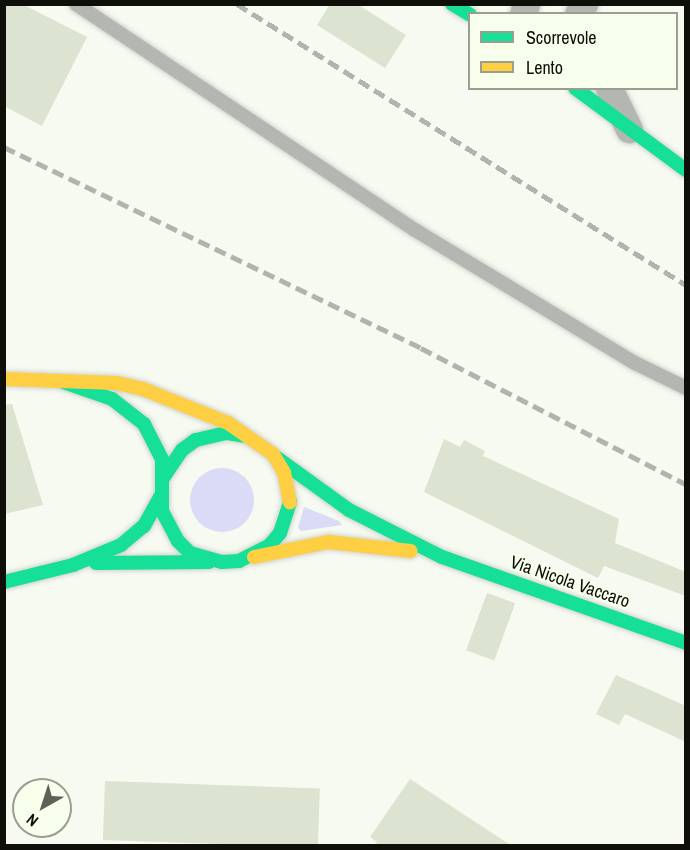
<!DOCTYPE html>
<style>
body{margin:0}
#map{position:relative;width:690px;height:850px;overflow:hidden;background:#f6faf0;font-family:"Archivo Narrow",sans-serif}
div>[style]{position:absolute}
.green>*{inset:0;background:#dadbf6}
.round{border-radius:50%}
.building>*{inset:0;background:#dce3d0;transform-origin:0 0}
.roads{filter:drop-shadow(0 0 2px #d1d4cc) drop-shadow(0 0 2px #d1d4cc)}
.lane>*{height:14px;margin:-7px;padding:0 7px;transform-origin:7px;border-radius:7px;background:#b4b6b1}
.street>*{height:27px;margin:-13.5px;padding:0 13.5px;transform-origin:13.5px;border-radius:13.5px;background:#b4b6b1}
.fast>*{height:14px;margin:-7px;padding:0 7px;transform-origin:7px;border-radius:7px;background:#16e098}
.slow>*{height:14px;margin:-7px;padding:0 7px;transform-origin:7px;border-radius:7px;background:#ffcf43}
.rail>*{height:4.5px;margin-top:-2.25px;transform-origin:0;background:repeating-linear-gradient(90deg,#b1b4ae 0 12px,transparent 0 18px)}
span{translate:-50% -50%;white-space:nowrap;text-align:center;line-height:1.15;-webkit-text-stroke:4.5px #f7feec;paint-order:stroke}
.street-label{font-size:18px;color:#0d0f08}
.frame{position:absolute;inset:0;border:6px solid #0d0f08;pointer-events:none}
.legend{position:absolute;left:468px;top:12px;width:210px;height:78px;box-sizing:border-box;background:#f7feec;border:2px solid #999e91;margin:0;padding:8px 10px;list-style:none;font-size:18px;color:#0d0f08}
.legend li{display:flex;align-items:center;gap:12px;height:30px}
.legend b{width:30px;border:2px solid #999e91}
.north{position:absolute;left:12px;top:778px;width:60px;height:60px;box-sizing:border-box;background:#f7feec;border:2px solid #999e91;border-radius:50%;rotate:219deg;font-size:16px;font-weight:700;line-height:24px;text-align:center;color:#0d0f08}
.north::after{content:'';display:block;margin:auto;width:21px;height:27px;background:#5f6159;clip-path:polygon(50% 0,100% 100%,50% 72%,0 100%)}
</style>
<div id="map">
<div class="green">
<div class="round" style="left:190px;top:468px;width:64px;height:64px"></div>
<div style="clip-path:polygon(304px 507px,339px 521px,342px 525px,301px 531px,298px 528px)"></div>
</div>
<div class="building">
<div style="clip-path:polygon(4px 4px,22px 4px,87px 37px,42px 126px,4px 106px)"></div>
<div style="clip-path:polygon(330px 4px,357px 4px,406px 35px,385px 68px,317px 25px)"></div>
<div style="clip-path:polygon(12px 404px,43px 505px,4px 514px,4px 405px)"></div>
<div style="clip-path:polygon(444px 439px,460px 447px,464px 440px,485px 451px,483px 456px,619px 519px,615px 543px,686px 572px,686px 596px,604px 566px,598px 578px,424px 492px)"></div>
<div style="left:487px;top:593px;width:30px;height:61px;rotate:20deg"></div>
<div style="clip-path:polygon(616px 675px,686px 706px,686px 742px,625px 714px,619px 725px,596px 714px)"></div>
<div style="clip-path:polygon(410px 779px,512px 846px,374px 846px,377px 842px,370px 837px)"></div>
<div style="left:105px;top:781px;width:215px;height:59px;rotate:2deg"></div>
</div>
<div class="roads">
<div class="lane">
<div style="left:76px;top:4px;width:407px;rotate:33.7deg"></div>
<div style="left:415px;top:230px;width:257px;rotate:31.2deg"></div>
<div style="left:635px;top:363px;width:57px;rotate:26.1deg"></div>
</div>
<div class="street">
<div style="left:523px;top:14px;width:10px;rotate:-73deg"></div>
<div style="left:578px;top:14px;width:12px;rotate:-59deg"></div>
<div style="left:609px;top:88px;width:46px;rotate:64deg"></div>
</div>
<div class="fast">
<div style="left:452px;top:4px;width:21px;rotate:31deg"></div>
<div style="left:575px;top:88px;width:138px;rotate:36.5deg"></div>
<div style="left:60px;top:381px;width:55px;rotate:19.1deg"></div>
<div style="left:112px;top:399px;width:41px;rotate:38deg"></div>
<div style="left:144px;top:424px;width:39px;rotate:63deg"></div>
<div style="left:162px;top:459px;width:52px;rotate:90deg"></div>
<div style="left:162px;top:511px;width:34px;rotate:62deg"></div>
<div style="left:178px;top:541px;width:17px;rotate:45deg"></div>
<div style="left:190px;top:553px;width:33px;rotate:16deg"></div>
<div style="left:222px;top:562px;width:17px;rotate:-3deg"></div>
<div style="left:239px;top:561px;width:34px;rotate:-27deg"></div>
<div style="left:269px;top:546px;width:17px;rotate:-50deg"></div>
<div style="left:280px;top:533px;width:33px;rotate:-72deg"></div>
<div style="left:277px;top:458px;width:89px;rotate:35.8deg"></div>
<div style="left:349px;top:510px;width:104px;rotate:26.8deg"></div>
<div style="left:442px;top:557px;width:259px;rotate:19.4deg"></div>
<div style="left:163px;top:478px;width:34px;rotate:-56deg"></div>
<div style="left:182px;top:450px;width:17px;rotate:-36deg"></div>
<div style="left:196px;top:440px;width:32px;rotate:-13deg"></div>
<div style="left:227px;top:433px;width:18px;rotate:9deg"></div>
<div style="left:96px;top:563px;width:113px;rotate:-0.5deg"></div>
<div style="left:4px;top:582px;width:71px;rotate:-13.8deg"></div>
<div style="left:73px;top:565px;width:52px;rotate:-22.6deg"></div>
<div style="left:121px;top:545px;width:30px;rotate:-40deg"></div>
<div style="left:144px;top:526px;width:35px;rotate:-61deg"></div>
</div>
<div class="slow">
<div style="left:4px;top:379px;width:113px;rotate:2deg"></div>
<div style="left:117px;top:383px;width:27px;rotate:13deg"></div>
<div style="left:143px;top:389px;width:92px;rotate:21.8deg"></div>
<div style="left:228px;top:423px;width:55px;rotate:34.6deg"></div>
<div style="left:273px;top:454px;width:21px;rotate:59deg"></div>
<div style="left:284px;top:472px;width:31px;rotate:79deg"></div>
<div style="left:254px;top:557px;width:76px;rotate:-11.5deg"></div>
<div style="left:328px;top:542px;width:83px;rotate:6.2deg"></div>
</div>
</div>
<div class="rail">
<div style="left:237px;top:4px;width:530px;rotate:32.04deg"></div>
<div style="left:4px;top:147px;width:463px;rotate:25.7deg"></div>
<div style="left:421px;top:348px;width:298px;rotate:27.2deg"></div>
</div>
<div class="street-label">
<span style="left:570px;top:582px;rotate:19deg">Via Nicola Vaccaro</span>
</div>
<div class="frame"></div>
<ul class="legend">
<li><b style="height:8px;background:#16e098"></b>Scorrevole</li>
<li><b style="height:8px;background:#ffcf43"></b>Lento</li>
</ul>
<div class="north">N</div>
</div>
